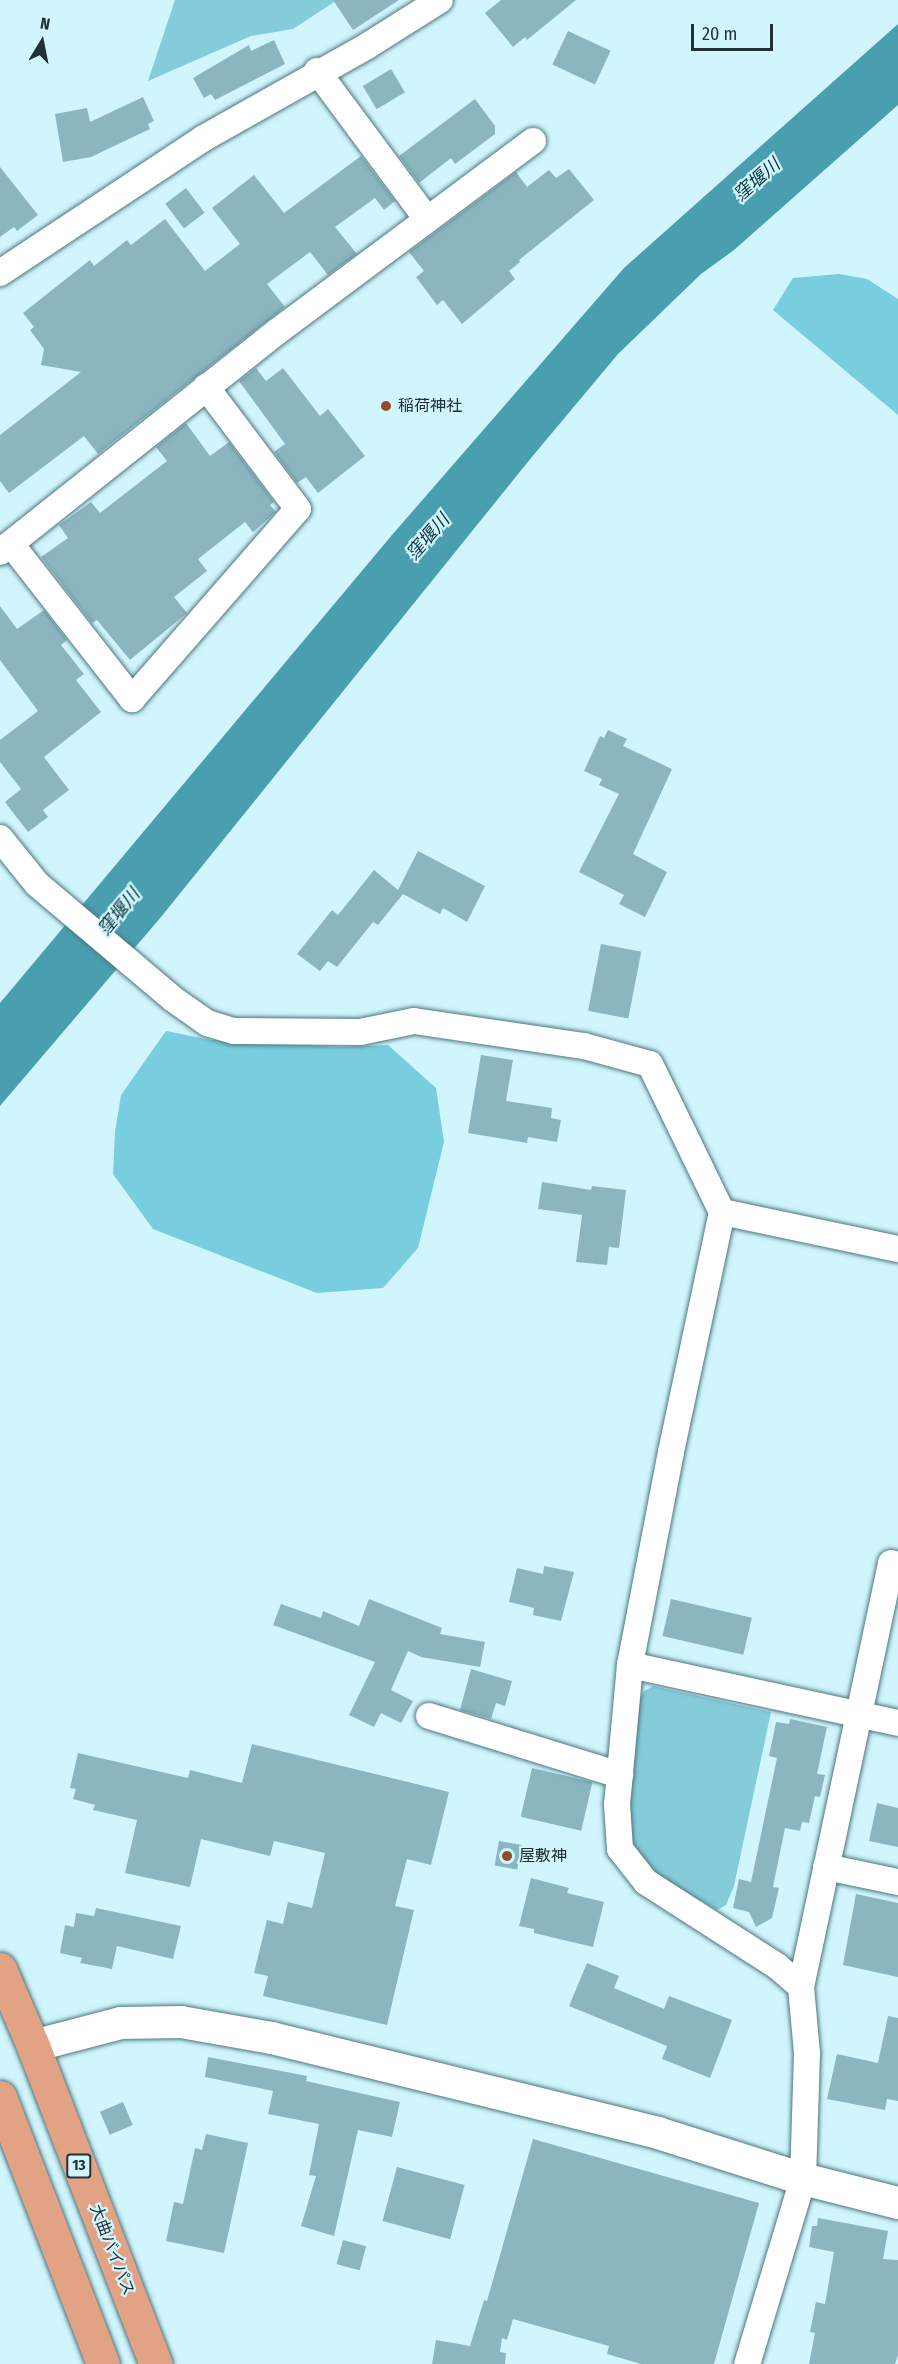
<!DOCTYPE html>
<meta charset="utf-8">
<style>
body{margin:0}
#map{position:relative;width:898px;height:2364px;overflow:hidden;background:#d1f5fd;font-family:"Fira Sans Condensed","Noto Sans JP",sans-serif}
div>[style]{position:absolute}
.green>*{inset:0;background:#85ccdb}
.forest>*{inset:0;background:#78cdde}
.water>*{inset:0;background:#499fb0}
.building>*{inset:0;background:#8bb6c0;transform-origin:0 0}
.roads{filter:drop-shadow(0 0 2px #4c767f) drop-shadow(0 0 2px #4c767f)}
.minor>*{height:26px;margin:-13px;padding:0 13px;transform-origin:13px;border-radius:13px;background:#fff}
.tertiary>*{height:32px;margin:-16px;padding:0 16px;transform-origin:16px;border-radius:16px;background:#fff}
.trunk>*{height:33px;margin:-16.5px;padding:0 16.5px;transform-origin:16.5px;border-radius:16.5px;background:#e2a284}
.dots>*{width:16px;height:16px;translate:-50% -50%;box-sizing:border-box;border:3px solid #d1f5fd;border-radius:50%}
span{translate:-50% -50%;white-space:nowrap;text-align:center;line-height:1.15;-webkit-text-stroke:4.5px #d1f5fd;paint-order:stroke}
.shield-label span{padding:2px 4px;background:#d1f5fd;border:2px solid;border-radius:4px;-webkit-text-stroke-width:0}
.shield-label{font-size:15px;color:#203236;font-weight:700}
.poi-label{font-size:16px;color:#203236}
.left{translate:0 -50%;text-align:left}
.street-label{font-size:16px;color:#203236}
.water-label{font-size:18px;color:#08323a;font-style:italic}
.north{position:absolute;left:12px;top:12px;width:60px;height:60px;-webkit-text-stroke:4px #d1f5fd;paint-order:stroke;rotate:10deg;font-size:16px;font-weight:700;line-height:24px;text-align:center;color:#203236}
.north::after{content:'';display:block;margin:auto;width:21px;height:27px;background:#203236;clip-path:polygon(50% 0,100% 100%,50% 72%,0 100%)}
.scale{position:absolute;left:691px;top:24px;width:82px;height:27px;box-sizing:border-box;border:3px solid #203236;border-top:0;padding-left:8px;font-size:18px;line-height:21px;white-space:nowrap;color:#203236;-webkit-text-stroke:4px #d1f5fd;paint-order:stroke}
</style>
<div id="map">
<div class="green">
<div style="clip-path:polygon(175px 0,337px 0,293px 29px,251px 36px,148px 81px)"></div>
<div style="clip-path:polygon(653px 1686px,771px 1712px,734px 1886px,726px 1905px,717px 1910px,658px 1876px,632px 1852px,626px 1796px,638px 1703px,643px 1692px)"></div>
</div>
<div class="forest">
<div style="clip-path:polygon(839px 274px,867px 279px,898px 299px,898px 415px,773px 310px,793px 278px)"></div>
<div style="clip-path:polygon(166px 1031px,211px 1040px,342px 1047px,388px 1045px,436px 1088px,444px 1142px,418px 1248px,383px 1288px,317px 1293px,153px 1229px,113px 1174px,115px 1132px,121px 1095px)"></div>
</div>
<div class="water">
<div style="clip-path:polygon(898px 24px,898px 105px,734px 250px,701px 274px,618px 354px,531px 458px,161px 917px,0 1106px,0 1003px,392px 535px,624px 268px)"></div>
</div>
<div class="building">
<div style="clip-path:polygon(333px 0,399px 0,353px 30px)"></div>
<div style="clip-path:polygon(501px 0,576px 0,527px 40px,525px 37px,513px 47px,485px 13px)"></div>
<div style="left:568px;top:31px;width:47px;height:37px;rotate:25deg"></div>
<div style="clip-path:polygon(274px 40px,285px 64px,215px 100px,211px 94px,204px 98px,193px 78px,249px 45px,251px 51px)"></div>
<div style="left:391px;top:69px;width:27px;height:33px;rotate:59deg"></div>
<div style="clip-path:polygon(143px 97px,154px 121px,148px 124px,150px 129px,91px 157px,63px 162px,55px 114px,87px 108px,90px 122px)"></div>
<div style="clip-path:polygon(475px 99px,495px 126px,495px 134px,455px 164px,451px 158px,419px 183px,399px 156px)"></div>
<div style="clip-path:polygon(361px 156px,395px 201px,384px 210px,375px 198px,335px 227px,357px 254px,328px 275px,310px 252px,267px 284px,285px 307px,98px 454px,84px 436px,9px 493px,0 481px,0 435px,81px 372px,41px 365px,44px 349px,30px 330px,34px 327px,23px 313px,90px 260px,94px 266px,127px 240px,131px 245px,165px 219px,205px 271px,240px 244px,212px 208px,254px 175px,284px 213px)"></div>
<div style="clip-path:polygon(0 167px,38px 215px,17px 231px,14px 227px,0 237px)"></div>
<div style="clip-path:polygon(569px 169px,594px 200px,519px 260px,520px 262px,509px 271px,515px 279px,462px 324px,443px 300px,437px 305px,416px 277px,424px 271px,409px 252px,516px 172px,527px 187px,549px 170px,556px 178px)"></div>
<div style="left:186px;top:188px;width:31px;height:26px;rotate:53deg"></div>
<div style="clip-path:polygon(256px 368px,266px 381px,283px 368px,320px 416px,328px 409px,365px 456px,318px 493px,306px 477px,297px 483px,274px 452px,285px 444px,239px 381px)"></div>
<div style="clip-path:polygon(186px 423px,210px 456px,229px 442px,274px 502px,270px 505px,276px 512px,253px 532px,245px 522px,198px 559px,207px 571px,174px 597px,187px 613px,130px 660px,97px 620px,92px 623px,41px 557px,68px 538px,59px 525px,91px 502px,100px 513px,167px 461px,156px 447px)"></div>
<div style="clip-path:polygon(0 606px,17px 629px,44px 610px,67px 640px,61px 645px,84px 674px,76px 680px,101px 712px,44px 757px,69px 790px,43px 810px,48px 817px,28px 832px,5px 802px,21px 789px,0 762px,0 740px,38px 711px,0 660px)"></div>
<div style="clip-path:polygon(608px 730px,627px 739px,623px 746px,672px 769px,633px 854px,667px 872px,645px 917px,619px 904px,624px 895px,579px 872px,619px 794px,599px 785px,602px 779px,584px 771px,600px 736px,604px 738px)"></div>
<div style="clip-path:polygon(418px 851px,485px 886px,467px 922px,443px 908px,440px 914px,403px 894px,378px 925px,373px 922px,337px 967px,328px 961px,320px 971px,297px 954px,332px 910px,338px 915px,374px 870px,398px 890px)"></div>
<div style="left:601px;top:944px;width:41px;height:68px;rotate:11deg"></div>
<div style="clip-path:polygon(481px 1055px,513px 1060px,506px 1101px,552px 1108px,551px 1118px,561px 1120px,557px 1142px,528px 1137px,527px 1143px,468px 1133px)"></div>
<div style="clip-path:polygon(542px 1182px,591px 1190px,592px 1186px,626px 1190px,619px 1248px,609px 1247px,607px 1265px,576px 1262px,582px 1215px,538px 1209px)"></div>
<div style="clip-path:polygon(544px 1566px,574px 1572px,561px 1621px,533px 1615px,534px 1608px,509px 1602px,517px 1568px,543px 1574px)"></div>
<div style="clip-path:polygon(369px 1599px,442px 1628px,440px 1634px,485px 1642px,480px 1667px,421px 1657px,408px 1651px,391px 1690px,413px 1701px,401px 1723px,381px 1713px,374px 1727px,349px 1715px,375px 1662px,273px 1625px,281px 1604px,321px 1618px,323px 1611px,359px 1626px)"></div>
<div style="left:671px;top:1599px;width:83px;height:38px;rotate:13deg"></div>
<div style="clip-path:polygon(471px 1669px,512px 1681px,505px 1706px,496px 1703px,491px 1719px,460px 1710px)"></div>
<div style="clip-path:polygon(790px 1719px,827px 1727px,817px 1774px,825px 1775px,820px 1797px,815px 1796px,809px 1823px,802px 1822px,800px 1831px,785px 1828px,773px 1887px,779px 1888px,772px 1918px,756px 1927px,749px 1912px,733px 1908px,739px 1879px,751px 1882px,777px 1758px,769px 1756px,776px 1722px,789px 1724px)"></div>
<div style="clip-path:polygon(252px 1744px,449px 1792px,431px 1865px,407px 1859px,395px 1906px,414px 1910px,387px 2025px,263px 1996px,268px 1976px,254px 1973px,267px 1920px,283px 1924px,288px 1902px,312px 1908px,325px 1853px,274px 1841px,270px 1856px,201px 1839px,190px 1887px,125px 1873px,137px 1820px,93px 1810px,95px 1805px,73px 1799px,76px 1789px,70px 1788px,78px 1753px,188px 1778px,190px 1770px,242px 1783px)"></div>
<div style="left:532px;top:1768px;width:62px;height:50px;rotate:13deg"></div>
<div style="clip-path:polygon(877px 1803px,898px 1808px,898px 1847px,869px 1841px)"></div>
<div style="left:499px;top:1841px;width:23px;height:25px;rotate:10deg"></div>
<div style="clip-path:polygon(531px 1878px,569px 1888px,567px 1893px,604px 1902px,593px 1947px,534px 1933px,534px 1929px,519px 1926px)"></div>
<div style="clip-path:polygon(856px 1894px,898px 1903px,898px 1977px,843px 1965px)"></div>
<div style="clip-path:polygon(96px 1908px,181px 1926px,173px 1959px,117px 1946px,112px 1969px,80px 1963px,82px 1958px,60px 1953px,65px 1925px,74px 1927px,76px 1913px,94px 1916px)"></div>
<div style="clip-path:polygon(587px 1963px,619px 1976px,614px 1988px,664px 2009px,669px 1996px,732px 2020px,710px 2078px,662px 2059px,667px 2046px,569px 2006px)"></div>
<div style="clip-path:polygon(888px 2016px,898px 2018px,898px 2101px,887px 2099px,885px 2110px,827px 2099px,837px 2054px,878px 2063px)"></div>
<div style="clip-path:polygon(208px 2057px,307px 2076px,306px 2081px,400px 2102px,392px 2137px,358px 2130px,334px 2236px,301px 2226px,316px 2176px,309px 2175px,319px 2124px,268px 2114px,273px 2091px,205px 2077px)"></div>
<div style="left:123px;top:2102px;width:25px;height:25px;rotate:67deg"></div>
<div style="clip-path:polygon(206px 2134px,248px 2143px,224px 2253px,166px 2241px,174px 2202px,183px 2204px,195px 2148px,202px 2150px)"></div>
<div style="clip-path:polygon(533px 2139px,759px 2203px,714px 2364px,641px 2364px,607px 2354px,609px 2346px,513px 2319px,507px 2340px,502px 2338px,500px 2352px,506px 2353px,505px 2364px,432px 2364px,436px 2340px,470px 2346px,484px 2300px,487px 2301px)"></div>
<div style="left:397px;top:2167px;width:70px;height:56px;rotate:15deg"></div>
<div style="clip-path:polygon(818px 2218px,888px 2231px,883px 2259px,898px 2260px,898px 2355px,895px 2364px,809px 2364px,815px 2333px,810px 2332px,816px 2302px,825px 2304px,834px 2252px,809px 2247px,812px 2226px,817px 2226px)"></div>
<div style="left:343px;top:2240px;width:24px;height:25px;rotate:15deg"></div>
</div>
<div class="roads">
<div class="minor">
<div style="left:317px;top:71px;width:184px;rotate:53.4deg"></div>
<div style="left:0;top:273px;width:245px;rotate:-33.5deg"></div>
<div style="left:204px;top:138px;width:187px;rotate:-29.4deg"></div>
<div style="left:367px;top:46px;width:86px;rotate:-32.2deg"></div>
<div style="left:11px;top:544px;width:197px;rotate:52deg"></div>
<div style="left:132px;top:699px;width:252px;rotate:-48.9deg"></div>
<div style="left:298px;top:509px;width:153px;rotate:-127deg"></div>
<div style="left:0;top:552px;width:355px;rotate:-38.5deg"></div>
<div style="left:278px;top:331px;width:318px;rotate:-36.7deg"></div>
<div style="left:0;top:838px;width:59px;rotate:51.2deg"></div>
<div style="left:37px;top:884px;width:178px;rotate:40.2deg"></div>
<div style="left:173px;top:999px;width:42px;rotate:35.2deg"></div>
<div style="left:207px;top:1023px;width:28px;rotate:17deg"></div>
<div style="left:234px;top:1031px;width:126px;rotate:0.5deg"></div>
<div style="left:360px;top:1032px;width:55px;rotate:-11.5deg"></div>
<div style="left:414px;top:1021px;width:172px;rotate:8.4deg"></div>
<div style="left:584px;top:1046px;width:68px;rotate:15.3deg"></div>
<div style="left:650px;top:1064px;width:165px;rotate:64.1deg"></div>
<div style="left:722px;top:1212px;width:245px;rotate:102deg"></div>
<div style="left:671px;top:1452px;width:217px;rotate:100.9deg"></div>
<div style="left:630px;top:1665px;width:140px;rotate:95.3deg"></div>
<div style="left:617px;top:1804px;width:45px;rotate:86.2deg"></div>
<div style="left:620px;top:1849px;width:42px;rotate:51.8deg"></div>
<div style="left:646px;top:1882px;width:156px;rotate:32.7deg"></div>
<div style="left:777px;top:1966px;width:32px;rotate:41deg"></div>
<div style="left:801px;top:1987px;width:66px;rotate:84.8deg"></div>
<div style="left:807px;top:2053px;width:126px;rotate:91.8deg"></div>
<div style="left:803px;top:2179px;width:193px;rotate:106.8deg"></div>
<div style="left:722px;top:1212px;width:180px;rotate:11.9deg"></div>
<div style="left:630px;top:1665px;width:274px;rotate:12.2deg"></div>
<div style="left:429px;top:1716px;width:200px;rotate:17.2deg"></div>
<div style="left:826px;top:1867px;width:74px;rotate:11.8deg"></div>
<div style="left:801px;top:1987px;width:433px;rotate:-78deg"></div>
<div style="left:891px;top:1563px;width:7px;rotate:16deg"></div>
</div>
<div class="tertiary">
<div style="left:33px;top:2046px;width:91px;rotate:-14.6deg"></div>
<div style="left:121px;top:2023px;width:60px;rotate:-1deg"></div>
<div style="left:181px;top:2022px;width:92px;rotate:10deg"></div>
<div style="left:272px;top:2038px;width:398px;rotate:13.8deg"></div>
<div style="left:658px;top:2133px;width:152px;rotate:17.6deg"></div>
<div style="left:803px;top:2179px;width:98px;rotate:14.2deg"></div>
</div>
<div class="trunk">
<div style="left:0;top:1969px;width:84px;rotate:66.8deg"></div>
<div style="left:33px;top:2046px;width:341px;rotate:68.9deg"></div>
<div style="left:0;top:2097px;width:286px;rotate:68.9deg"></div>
</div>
</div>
<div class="dots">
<div style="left:386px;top:406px;background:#934b28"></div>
<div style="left:507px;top:1856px;background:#934b28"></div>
</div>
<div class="shield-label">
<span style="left:79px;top:2166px">13</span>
</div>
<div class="poi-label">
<span class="left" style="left:398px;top:406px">稲荷神社</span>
<span class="left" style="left:519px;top:1856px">屋敷神</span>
</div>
<div class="street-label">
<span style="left:112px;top:2250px;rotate:69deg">大曲バイパス</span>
</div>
<div class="water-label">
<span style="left:757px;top:180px;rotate:-41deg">窪堰川</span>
<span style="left:428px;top:537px;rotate:-49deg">窪堰川</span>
<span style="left:119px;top:912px;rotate:-51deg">窪堰川</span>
</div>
<div class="north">N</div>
<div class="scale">20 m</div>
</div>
